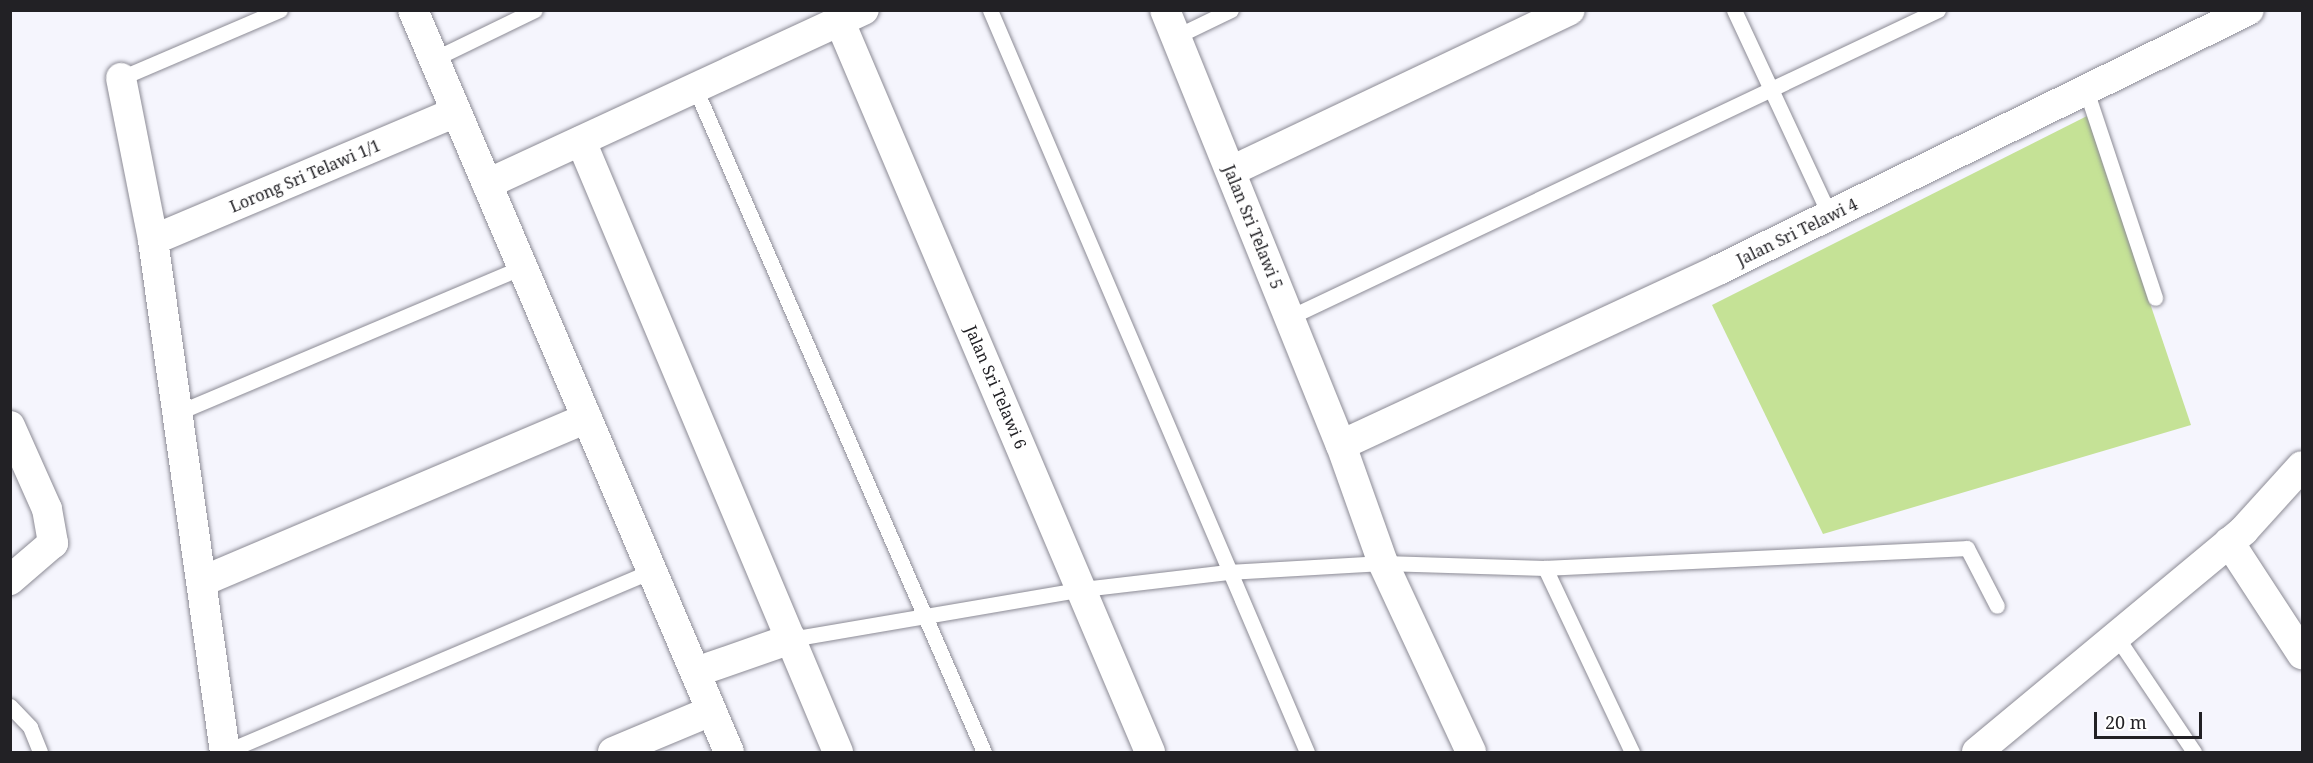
<!DOCTYPE html>
<style>
body{margin:0}
#map{position:relative;width:2313px;height:763px;overflow:hidden;background:#f5f5fd;font-family:"Noto Serif",serif}
div>[style]{position:absolute}
.green>*{inset:0;background:#c5e296}
.roads{filter:drop-shadow(0 0 2px #8c8b95) drop-shadow(0 0 2px #8c8b95)}
.lane>*{height:15px;margin:-7.5px;padding:0 7.5px;transform-origin:7.5px;border-radius:7.5px;background:#fff}
.street>*{height:30px;margin:-15px;padding:0 15px;transform-origin:15px;border-radius:15px;background:#fff}
span{translate:-50% -50%;white-space:nowrap;text-align:center;line-height:1.15;-webkit-text-stroke:4.5px #fff;paint-order:stroke}
.street-label{font-size:16px;color:#222125}
.frame{position:absolute;inset:0;border:12px solid #222125;pointer-events:none}
.scale{position:absolute;left:2094px;top:712px;width:108px;height:27px;box-sizing:border-box;border:3px solid #222125;border-top:0;padding-left:8px;font-size:18px;line-height:21px;white-space:nowrap;color:#222125;-webkit-text-stroke:4px #fff;paint-order:stroke}
</style>
<div id="map">
<div class="green">
<div style="clip-path:polygon(2087px 116px,2191px 425px,1823px 534px,1712px 305px)"></div>
</div>
<div class="roads">
<div class="lane">
<div style="left:990px;top:10px;width:807px;rotate:66.87deg"></div>
<div style="left:1734px;top:10px;width:227px;rotate:65deg"></div>
<div style="left:1175px;top:37px;width:62px;rotate:-25.7deg"></div>
<div style="left:434px;top:59px;width:112px;rotate:-25.9deg"></div>
<div style="left:121px;top:78px;width:173px;rotate:-23.2deg"></div>
<div style="left:695px;top:88px;width:724px;rotate:66.48deg"></div>
<div style="left:2086px;top:90px;width:219px;rotate:71.6deg"></div>
<div style="left:1290px;top:317px;width:717px;rotate:-25.35deg"></div>
<div style="left:177px;top:413px;width:375px;rotate:-22.9deg"></div>
<div style="left:1545px;top:568px;width:204px;rotate:64.7deg"></div>
<div style="left:2116px;top:636px;width:140px;rotate:56.1deg"></div>
<div style="left:791px;top:639px;width:296px;rotate:-9.7deg"></div>
<div style="left:1083px;top:589px;width:146px;rotate:-6.7deg"></div>
<div style="left:1228px;top:572px;width:155px;rotate:-3.3deg"></div>
<div style="left:1383px;top:563px;width:162px;rotate:1.8deg"></div>
<div style="left:1545px;top:568px;width:422px;rotate:-2.7deg"></div>
<div style="left:1967px;top:548px;width:65px;rotate:62.7deg"></div>
<div style="left:10px;top:706px;width:29px;rotate:46deg"></div>
<div style="left:30px;top:727px;width:27px;rotate:68deg"></div>
<div style="left:225px;top:752px;width:463px;rotate:-23deg"></div>
</div>
<div class="street">
<div style="left:413px;top:10px;width:806px;rotate:66.93deg"></div>
<div style="left:1165px;top:10px;width:469px;rotate:68deg"></div>
<div style="left:1341px;top:445px;width:125px;rotate:70.4deg"></div>
<div style="left:1383px;top:563px;width:208px;rotate:65deg"></div>
<div style="left:840px;top:22px;width:793px;rotate:66.99deg"></div>
<div style="left:121px;top:78px;width:165px;rotate:78.8deg"></div>
<div style="left:153px;top:240px;width:517px;rotate:82deg"></div>
<div style="left:581px;top:141px;width:663px;rotate:67.19deg"></div>
<div style="left:1231px;top:171px;width:375px;rotate:-25.4deg"></div>
<div style="left:487px;top:184px;width:415px;rotate:-24.8deg"></div>
<div style="left:153px;top:240px;width:329px;rotate:-22.9deg"></div>
<div style="left:10px;top:426px;width:91px;rotate:66deg"></div>
<div style="left:47px;top:509px;width:35px;rotate:80deg"></div>
<div style="left:53px;top:543px;width:57px;rotate:139.3deg"></div>
<div style="left:1341px;top:445px;width:416px;rotate:-24.9deg"></div>
<div style="left:1718px;top:270px;width:591px;rotate:-26.09deg"></div>
<div style="left:2229px;top:542px;width:134px;rotate:56.9deg"></div>
<div style="left:203px;top:581px;width:417px;rotate:-23deg"></div>
<div style="left:696px;top:672px;width:101px;rotate:-19.2deg"></div>
<div style="left:613px;top:752px;width:106px;rotate:-22.7deg"></div>
<div style="left:1977px;top:752px;width:347px;rotate:-39.7deg"></div>
<div style="left:2244px;top:530px;width:86px;rotate:-47.8deg"></div>
</div>
</div>
<div class="street-label">
<span style="left:305px;top:176px;rotate:-23deg">Lorong Sri Telawi 1/1</span>
<span style="left:1253px;top:227px;rotate:68deg">Jalan Sri Telawi 5</span>
<span style="left:1797px;top:232px;rotate:-26deg">Jalan Sri Telawi 4</span>
<span style="left:996px;top:387px;rotate:67deg">Jalan Sri Telawi 6</span>
</div>
<div class="frame"></div>
<div class="scale">20 m</div>
</div>
